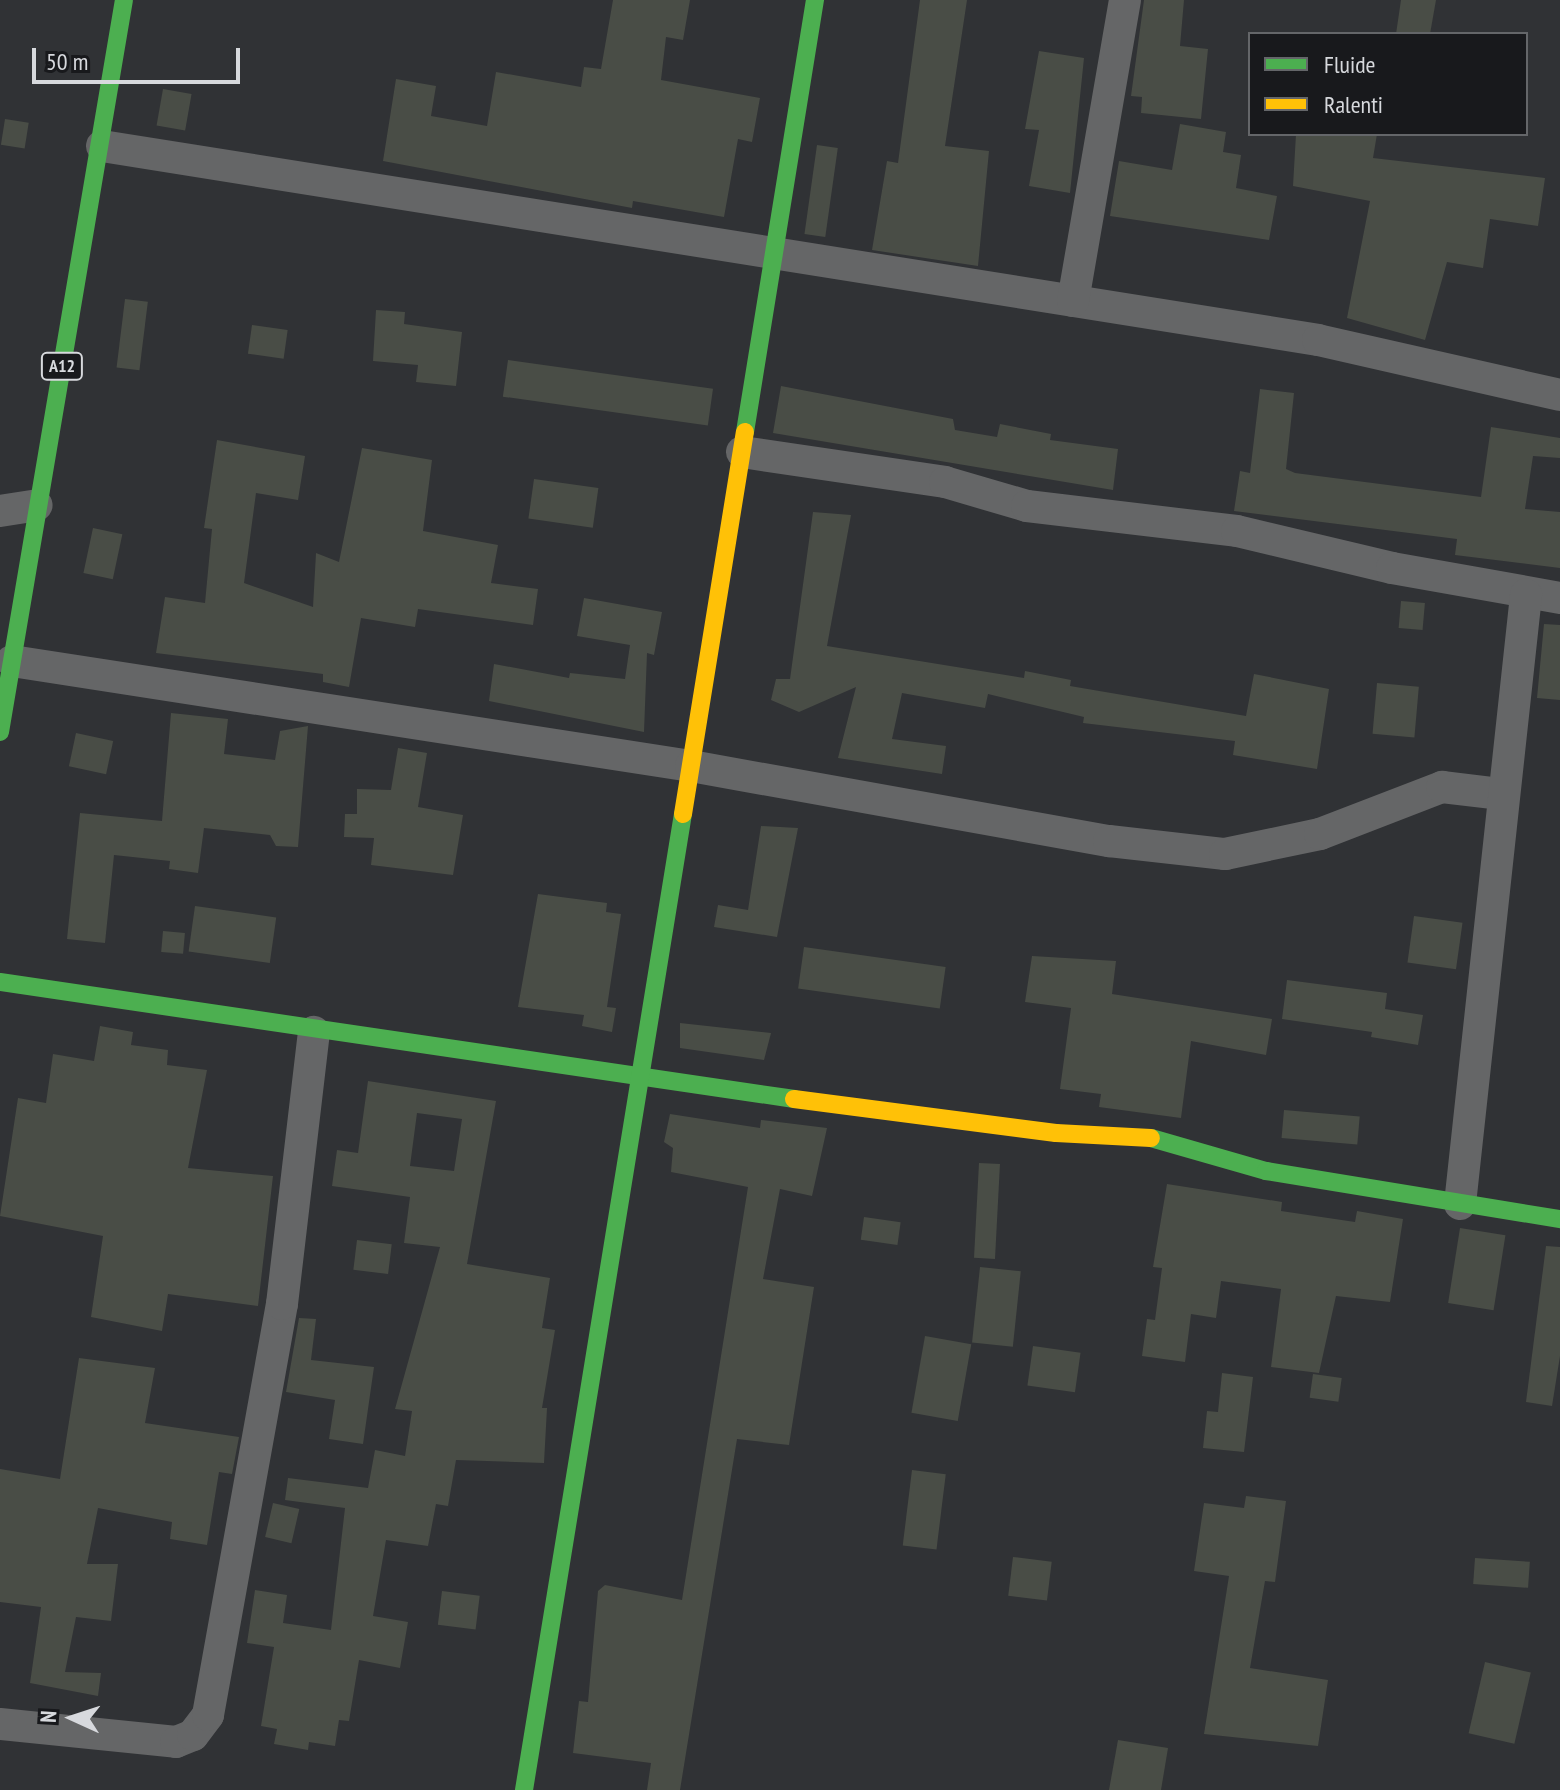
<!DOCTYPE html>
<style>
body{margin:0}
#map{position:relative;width:1560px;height:1790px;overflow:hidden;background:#303235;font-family:"PT Sans Narrow",sans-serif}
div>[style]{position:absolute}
.building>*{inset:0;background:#494d46;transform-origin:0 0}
.street>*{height:32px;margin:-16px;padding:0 16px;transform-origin:16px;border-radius:16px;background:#656667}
.fast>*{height:18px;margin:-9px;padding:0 9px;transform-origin:9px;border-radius:9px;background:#4caf50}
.slow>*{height:18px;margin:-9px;padding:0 9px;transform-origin:9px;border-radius:9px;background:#ffc107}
span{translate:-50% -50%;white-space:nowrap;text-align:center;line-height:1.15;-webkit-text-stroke:6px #18191c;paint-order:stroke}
.shield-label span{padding:2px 6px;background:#18191c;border:2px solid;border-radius:6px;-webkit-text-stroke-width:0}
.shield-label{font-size:18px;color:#d7d9dd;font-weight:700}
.legend{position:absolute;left:1248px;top:32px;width:280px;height:104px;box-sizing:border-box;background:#18191c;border:2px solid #646669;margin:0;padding:10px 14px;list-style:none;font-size:24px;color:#d7d9dd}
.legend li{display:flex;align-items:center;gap:16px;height:40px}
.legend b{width:40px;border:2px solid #646669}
.north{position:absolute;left:32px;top:1678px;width:80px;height:80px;-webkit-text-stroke:6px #18191c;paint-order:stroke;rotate:273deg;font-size:22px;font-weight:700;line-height:32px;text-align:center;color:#d7d9dd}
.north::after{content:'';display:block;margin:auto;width:28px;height:36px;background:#d7d9dd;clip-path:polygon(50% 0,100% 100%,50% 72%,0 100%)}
.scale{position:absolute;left:32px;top:48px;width:208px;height:36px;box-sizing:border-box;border:4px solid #d7d9dd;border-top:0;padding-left:10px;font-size:24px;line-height:28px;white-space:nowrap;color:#d7d9dd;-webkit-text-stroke:6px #18191c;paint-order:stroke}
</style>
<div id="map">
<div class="building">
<div style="clip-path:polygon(613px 0,690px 0,683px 40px,666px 37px,661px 80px,760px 98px,752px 142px,738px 139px,724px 217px,633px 201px,632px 208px,383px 161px,396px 79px,436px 86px,431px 116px,487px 126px,496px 72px,581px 87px,584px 67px,601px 69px)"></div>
<div style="clip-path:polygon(920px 0,967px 0,945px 146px,989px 151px,978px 266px,872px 250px,887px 161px,898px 163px)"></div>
<div style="clip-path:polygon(1144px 0,1184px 0,1180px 46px,1208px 49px,1201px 119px,1141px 113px,1142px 97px,1131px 96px)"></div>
<div style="clip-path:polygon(1401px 0,1436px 0,1430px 34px,1396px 34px)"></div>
<div style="clip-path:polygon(1039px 51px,1084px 58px,1070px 193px,1029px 186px,1039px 130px,1025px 129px)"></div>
<div style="left:163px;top:89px;width:29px;height:37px;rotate:10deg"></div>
<div style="left:5px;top:119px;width:24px;height:26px;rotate:9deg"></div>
<div style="clip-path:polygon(1180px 124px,1226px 132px,1223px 152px,1241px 155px,1236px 188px,1277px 196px,1269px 240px,1110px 216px,1119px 161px,1172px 170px)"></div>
<div style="clip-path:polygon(1296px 134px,1377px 134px,1373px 158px,1545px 178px,1538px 226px,1490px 219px,1483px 268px,1447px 262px,1425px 340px,1347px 318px,1370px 201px,1293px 186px)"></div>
<div style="left:817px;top:145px;width:21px;height:90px;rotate:8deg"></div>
<div style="left:125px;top:299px;width:23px;height:69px;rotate:7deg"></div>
<div style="clip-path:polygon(376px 310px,405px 312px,404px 324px,462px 332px,456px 386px,416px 382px,418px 365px,373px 361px)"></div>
<div style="left:252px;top:325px;width:36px;height:29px;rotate:8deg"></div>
<div style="left:508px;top:360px;width:207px;height:37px;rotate:8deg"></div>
<div style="clip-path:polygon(781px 386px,953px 419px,955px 430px,997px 437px,1000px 424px,1051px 434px,1050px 440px,1118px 449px,1113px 490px,773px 433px)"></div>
<div style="clip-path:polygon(1260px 389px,1294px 393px,1286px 469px,1295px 473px,1481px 497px,1491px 427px,1560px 438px,1560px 458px,1533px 456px,1525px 509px,1560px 512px,1560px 568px,1455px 555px,1457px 539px,1234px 511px,1240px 471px,1250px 473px)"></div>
<div style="clip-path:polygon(217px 440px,305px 456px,298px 500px,256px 493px,244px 583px,313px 607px,316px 553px,339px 562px,362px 448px,432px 460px,423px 531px,498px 545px,491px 583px,538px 589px,533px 625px,418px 609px,415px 627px,361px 618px,349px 687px,323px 682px,323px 674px,156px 653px,165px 597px,205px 603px,212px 529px,204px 528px)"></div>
<div style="left:534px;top:479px;width:65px;height:40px;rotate:8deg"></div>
<div style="clip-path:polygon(813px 512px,851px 515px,827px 646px,1024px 678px,1025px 671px,1071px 680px,1070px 686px,1246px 716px,1254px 674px,1329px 689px,1317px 769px,1233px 755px,1235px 741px,1083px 723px,1084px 717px,988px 694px,985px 708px,902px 693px,892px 739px,946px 746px,942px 774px,838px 758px,856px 687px,799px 712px,771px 700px,776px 679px,790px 679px)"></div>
<div style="left:93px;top:528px;width:30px;height:46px;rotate:12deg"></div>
<div style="clip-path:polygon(584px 598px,662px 612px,654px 655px,647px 653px,644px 732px,489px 701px,494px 664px,569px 678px,570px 673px,625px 679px,630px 645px,577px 636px)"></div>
<div style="left:1401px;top:601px;width:24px;height:27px;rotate:5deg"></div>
<div style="clip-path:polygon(1544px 624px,1560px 625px,1560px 700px,1537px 698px)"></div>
<div style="left:1377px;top:683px;width:42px;height:51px;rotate:5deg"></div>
<div style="clip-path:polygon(171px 713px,228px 719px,224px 754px,275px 760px,280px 731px,308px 726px,298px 847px,276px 846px,270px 835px,204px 828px,198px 873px,169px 869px,170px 861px,114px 855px,105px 943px,67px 939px,80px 813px,162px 821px)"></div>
<div style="left:76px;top:733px;width:38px;height:34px;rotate:12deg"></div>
<div style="clip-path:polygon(398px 748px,427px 753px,418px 807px,463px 815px,453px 875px,371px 865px,374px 838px,344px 837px,345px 814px,357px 814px,357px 789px,391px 790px)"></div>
<div style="clip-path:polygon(761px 826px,798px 828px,777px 937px,714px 927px,718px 905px,748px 910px)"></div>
<div style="clip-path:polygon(538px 894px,607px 903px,606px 912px,621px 914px,607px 1007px,616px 1008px,612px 1032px,582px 1026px,584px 1015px,518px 1007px)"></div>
<div style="left:195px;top:906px;width:82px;height:46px;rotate:8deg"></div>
<div style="left:1414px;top:916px;width:49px;height:47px;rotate:8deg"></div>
<div style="left:163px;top:931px;width:22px;height:21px;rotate:5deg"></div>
<div style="left:804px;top:947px;width:143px;height:42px;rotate:8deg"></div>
<div style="clip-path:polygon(1032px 956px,1116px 961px,1112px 994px,1272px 1019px,1266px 1055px,1191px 1041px,1181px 1118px,1099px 1107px,1101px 1094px,1060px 1089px,1071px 1008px,1025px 1002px)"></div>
<div style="clip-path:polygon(1287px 980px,1387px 993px,1385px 1009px,1423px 1015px,1418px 1045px,1371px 1037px,1372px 1032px,1282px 1019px)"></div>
<div style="clip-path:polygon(680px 1023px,771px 1033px,764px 1060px,680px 1048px)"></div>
<div style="clip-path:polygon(100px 1026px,133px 1032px,131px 1045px,168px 1050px,167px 1065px,207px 1070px,188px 1168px,273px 1176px,258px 1306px,168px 1294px,162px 1331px,91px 1317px,103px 1236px,0 1216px,18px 1098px,46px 1103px,53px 1054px,94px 1061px)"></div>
<div style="clip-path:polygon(evenodd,368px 1081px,496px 1101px,467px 1264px,550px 1278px,542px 1328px,555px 1330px,542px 1408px,547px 1408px,544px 1463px,456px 1460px,448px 1506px,436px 1504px,428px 1546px,386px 1540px,373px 1616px,408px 1622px,400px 1668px,359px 1660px,349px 1721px,339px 1720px,335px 1746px,309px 1742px,308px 1750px,274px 1744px,277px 1729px,261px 1726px,274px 1647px,247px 1643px,255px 1590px,287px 1595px,283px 1623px,331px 1630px,345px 1508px,285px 1500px,288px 1478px,368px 1488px,375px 1450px,405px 1456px,412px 1411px,395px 1409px,440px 1247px,404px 1243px,410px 1197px,332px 1186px,337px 1150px,358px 1153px,368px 1081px,417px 1113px,462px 1119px,454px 1171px,410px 1166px,417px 1113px)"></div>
<div style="left:1284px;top:1110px;width:76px;height:28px;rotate:5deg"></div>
<div style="clip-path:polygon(670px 1114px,760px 1128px,761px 1120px,827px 1128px,812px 1196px,780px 1189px,763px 1279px,814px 1287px,789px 1445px,737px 1439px,680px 1790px,647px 1790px,651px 1763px,573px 1753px,579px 1701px,588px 1702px,598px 1591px,605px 1585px,682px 1600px,748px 1187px,671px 1172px,673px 1148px,664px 1142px)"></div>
<div style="left:979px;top:1163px;width:21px;height:95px;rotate:3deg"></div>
<div style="clip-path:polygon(1167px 1184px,1282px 1202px,1281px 1211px,1355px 1222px,1357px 1211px,1403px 1219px,1390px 1302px,1336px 1296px,1319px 1373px,1271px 1367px,1281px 1289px,1221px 1281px,1216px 1318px,1191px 1314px,1185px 1362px,1142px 1356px,1147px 1319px,1155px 1320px,1162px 1268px,1153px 1267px)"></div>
<div style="left:864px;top:1217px;width:37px;height:23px;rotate:8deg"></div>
<div style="left:1460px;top:1228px;width:46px;height:76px;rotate:9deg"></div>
<div style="left:357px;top:1240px;width:35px;height:30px;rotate:7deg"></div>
<div style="clip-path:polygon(1546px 1246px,1560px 1247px,1560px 1356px,1552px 1406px,1526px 1402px)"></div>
<div style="left:980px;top:1267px;width:41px;height:76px;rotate:6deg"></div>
<div style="clip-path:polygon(299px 1318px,316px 1319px,311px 1360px,374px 1367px,363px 1444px,329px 1439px,335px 1400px,286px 1392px)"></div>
<div style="left:925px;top:1336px;width:47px;height:78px;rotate:10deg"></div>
<div style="left:1033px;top:1346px;width:48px;height:40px;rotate:8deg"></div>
<div style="clip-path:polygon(79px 1358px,155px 1368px,145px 1423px,239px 1437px,232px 1474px,219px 1472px,207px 1545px,170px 1539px,172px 1522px,98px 1508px,87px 1564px,118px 1564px,111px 1621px,76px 1617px,65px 1672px,101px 1673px,98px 1696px,30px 1683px,41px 1607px,0 1602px,0 1469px,60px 1479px)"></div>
<div style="clip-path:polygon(1222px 1373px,1253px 1377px,1244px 1452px,1203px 1448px,1207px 1411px,1218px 1412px)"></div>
<div style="left:1313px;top:1374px;width:29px;height:24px;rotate:8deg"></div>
<div style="left:912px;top:1470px;width:34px;height:76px;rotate:7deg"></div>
<div style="clip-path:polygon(1246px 1496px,1286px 1501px,1275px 1582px,1265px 1581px,1250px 1668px,1328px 1680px,1318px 1746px,1204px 1734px,1229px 1576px,1194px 1571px,1204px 1503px,1244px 1508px)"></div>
<div style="left:273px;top:1503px;width:27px;height:35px;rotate:13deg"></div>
<div style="left:1013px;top:1557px;width:39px;height:39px;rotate:7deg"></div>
<div style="left:1475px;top:1558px;width:55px;height:26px;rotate:4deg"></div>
<div style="left:442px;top:1591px;width:38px;height:34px;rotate:7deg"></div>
<div style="left:1485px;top:1662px;width:47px;height:73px;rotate:13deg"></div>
<div style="clip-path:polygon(1118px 1740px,1168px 1748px,1161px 1790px,1109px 1790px)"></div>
</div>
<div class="street">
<div style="left:102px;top:146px;width:1231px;rotate:9.06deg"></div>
<div style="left:1318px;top:340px;width:248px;rotate:12.8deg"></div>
<div style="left:1073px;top:301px;width:305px;rotate:-80.2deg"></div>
<div style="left:742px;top:452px;width:205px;rotate:8.4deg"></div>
<div style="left:945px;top:482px;width:85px;rotate:16.3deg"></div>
<div style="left:1027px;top:506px;width:211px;rotate:6.8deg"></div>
<div style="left:1237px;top:531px;width:159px;rotate:13.4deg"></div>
<div style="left:1392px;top:568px;width:171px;rotate:10.1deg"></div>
<div style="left:0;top:511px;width:37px;rotate:-9deg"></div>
<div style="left:12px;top:661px;width:687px;rotate:8.79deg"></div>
<div style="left:691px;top:766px;width:425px;rotate:10.2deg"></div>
<div style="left:1109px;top:841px;width:117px;rotate:6.4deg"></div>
<div style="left:1225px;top:854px;width:97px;rotate:-11.9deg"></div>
<div style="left:1320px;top:834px;width:131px;rotate:-21.1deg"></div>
<div style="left:1442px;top:787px;width:58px;rotate:6.9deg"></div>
<div style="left:1460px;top:1204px;width:613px;rotate:-83.81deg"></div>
<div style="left:0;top:1724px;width:177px;rotate:5.8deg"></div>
<div style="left:176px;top:1742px;width:18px;rotate:-22deg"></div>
<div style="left:193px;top:1735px;width:25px;rotate:-53deg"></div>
<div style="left:208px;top:1715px;width:418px;rotate:-79.8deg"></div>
<div style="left:282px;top:1304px;width:274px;rotate:-83.3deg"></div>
</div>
<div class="fast">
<div style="left:745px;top:432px;width:438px;rotate:-80.8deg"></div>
<div style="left:0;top:732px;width:742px;rotate:-80.39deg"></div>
<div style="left:0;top:982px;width:803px;rotate:8.38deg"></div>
<div style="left:1151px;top:1138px;width:120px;rotate:16deg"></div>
<div style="left:1266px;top:1171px;width:298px;rotate:9.3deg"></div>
<div style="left:524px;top:1790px;width:989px;rotate:-80.75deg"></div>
</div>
<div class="slow">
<div style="left:683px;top:814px;width:387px;rotate:-80.8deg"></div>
<div style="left:794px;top:1099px;width:264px;rotate:7.4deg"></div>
<div style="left:1056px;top:1133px;width:95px;rotate:3deg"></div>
</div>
<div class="shield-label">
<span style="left:62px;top:366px">A12</span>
</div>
<ul class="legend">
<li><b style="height:10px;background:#4caf50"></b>Fluide</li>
<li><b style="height:10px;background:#ffc107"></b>Ralenti</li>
</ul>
<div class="north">N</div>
<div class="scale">50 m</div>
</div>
